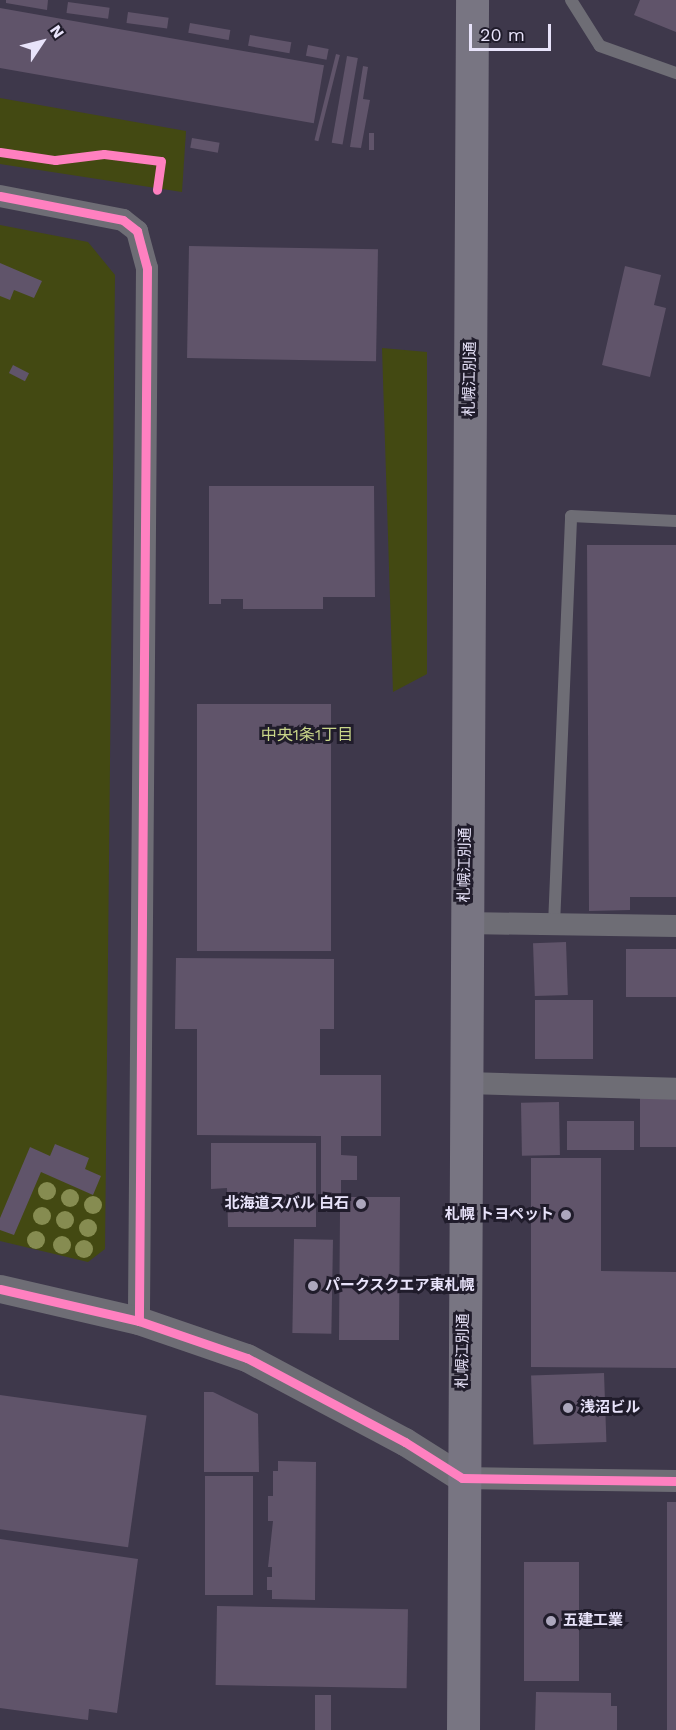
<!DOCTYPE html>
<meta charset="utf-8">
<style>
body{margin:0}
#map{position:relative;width:676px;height:1730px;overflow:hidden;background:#3e384b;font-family:"Work Sans","Noto Sans JP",sans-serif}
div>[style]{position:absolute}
.green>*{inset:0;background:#434912}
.building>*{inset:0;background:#60546a;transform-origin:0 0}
.service>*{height:12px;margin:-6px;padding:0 6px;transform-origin:6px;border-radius:6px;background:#6e6d75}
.minor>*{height:22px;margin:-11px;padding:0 11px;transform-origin:11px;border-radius:11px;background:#6e6d75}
.tertiary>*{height:28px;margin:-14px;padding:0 14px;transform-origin:14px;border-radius:14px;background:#6e6d75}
.trunk>*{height:33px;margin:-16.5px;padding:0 16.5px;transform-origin:16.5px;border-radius:16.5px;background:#787582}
.cycleway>*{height:9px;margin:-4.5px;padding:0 4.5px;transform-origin:4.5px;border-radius:4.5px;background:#ff80c0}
.trees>*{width:18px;height:18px;margin:-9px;border-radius:50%;background:#868c51}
.dots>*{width:16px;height:16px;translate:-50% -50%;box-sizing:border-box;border:3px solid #201c2b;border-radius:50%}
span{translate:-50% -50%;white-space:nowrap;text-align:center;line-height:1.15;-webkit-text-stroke:6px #201c2b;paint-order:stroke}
.street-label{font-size:15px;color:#e8e3fa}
.poi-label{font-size:15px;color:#e8e3fa;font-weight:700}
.right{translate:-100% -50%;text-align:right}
.left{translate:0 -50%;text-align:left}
.neighbourhood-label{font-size:16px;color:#c9d689}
.north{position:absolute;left:12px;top:12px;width:60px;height:60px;-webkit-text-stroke:4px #201c2b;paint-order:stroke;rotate:55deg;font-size:16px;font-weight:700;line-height:24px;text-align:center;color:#e8e3fa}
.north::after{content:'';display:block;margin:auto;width:21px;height:27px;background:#e8e3fa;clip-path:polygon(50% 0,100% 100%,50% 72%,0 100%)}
.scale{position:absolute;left:469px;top:24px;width:82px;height:27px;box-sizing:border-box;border:3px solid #e8e3fa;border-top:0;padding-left:8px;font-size:18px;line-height:21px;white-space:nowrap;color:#e8e3fa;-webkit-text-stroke:4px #201c2b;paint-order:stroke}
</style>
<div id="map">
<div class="green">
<div style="clip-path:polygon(0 98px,186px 131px,182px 192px,0 164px)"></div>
<div style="clip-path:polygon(0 225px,88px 242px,115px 275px,105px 1249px,88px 1262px,0 1241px)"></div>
<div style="clip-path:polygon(382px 348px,427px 352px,427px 674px,393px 692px)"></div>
</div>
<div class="building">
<div style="clip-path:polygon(6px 0,48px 0,47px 10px,6px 3px)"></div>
<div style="clip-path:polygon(640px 0,676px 0,676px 32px,634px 15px)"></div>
<div style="left:68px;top:2px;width:42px;height:11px;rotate:8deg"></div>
<div style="left:0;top:8px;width:329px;height:59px;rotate:10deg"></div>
<div style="left:128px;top:12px;width:41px;height:11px;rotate:8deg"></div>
<div style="left:190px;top:23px;width:41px;height:10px;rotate:10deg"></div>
<div style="left:250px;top:35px;width:42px;height:11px;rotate:10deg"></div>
<div style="left:308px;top:45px;width:21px;height:11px;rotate:11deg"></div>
<div style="left:336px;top:54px;width:4px;height:89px;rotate:14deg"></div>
<div style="left:347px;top:56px;width:11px;height:88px;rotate:10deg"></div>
<div style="clip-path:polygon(363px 66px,368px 67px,363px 99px,370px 100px,361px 148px,350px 147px)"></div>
<div style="left:369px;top:133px;width:5px;height:17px"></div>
<div style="left:192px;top:138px;width:28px;height:10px;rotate:10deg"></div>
<div style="left:189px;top:246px;width:189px;height:112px;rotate:1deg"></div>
<div style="clip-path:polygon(0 263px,42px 281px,34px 298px,14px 290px,10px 300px,0 296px)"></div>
<div style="clip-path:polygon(625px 266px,661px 275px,654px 305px,666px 308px,650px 377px,602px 365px)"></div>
<div style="left:13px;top:365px;width:18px;height:9px;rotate:27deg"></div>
<div style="clip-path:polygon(209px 486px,374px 486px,375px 597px,323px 597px,323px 609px,243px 609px,243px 599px,221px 599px,221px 604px,209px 604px)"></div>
<div style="clip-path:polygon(587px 545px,676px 545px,676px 897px,630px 897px,630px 910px,589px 911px)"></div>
<div style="left:197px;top:704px;width:134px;height:247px"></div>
<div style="left:566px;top:942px;width:53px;height:33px;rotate:88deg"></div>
<div style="left:626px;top:949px;width:50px;height:48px"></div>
<div style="clip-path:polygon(176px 958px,334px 959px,334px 1029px,320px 1029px,320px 1075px,381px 1075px,381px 1136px,341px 1136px,341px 1155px,357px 1156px,357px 1180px,341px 1180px,341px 1197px,400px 1197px,399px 1340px,339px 1340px,340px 1211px,321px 1210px,321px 1136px,197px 1135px,197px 1029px,175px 1029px)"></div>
<div style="left:535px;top:1000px;width:58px;height:59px"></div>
<div style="left:640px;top:1093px;width:36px;height:54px"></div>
<div style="left:559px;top:1102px;width:53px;height:38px;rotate:89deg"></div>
<div style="left:634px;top:1121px;width:29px;height:67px;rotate:90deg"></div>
<div style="clip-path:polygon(211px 1143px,316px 1143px,316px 1227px,228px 1227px,227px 1188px,211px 1189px)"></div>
<div style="clip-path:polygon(55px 1144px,89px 1158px,85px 1169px,101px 1176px,93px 1195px,41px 1172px,14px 1235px,0 1230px,0 1218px,30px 1147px,50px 1156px)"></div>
<div style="clip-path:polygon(531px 1158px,601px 1158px,601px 1271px,676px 1272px,676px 1368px,531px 1367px)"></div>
<div style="left:294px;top:1239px;width:39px;height:94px;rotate:1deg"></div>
<div style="left:604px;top:1373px;width:69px;height:73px;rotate:88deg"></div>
<div style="clip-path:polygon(204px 1392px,213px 1392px,258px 1414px,259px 1472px,204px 1472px)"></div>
<div style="left:0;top:1395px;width:148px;height:133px;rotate:8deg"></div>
<div style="clip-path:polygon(278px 1461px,316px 1462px,315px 1600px,272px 1599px,272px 1590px,267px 1590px,267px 1577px,272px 1577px,272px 1567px,268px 1567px,273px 1521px,268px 1521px,268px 1496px,273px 1496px,273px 1471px,278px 1471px)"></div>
<div style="left:205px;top:1476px;width:48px;height:119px"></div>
<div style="left:667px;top:1502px;width:9px;height:228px"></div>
<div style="clip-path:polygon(0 1539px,138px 1559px,117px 1713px,89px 1709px,88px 1720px,0 1708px)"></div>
<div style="left:524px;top:1562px;width:55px;height:119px"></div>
<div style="left:217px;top:1606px;width:191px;height:79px;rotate:1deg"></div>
<div style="clip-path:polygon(536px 1692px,611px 1693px,611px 1706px,617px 1706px,617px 1730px,535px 1730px)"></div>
<div style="left:315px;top:1695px;width:16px;height:35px"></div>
</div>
<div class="service">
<div style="left:571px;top:0;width:54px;rotate:57.8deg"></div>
<div style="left:600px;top:46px;width:81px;rotate:19.6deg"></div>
<div style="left:554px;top:925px;width:409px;rotate:-87.6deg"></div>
<div style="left:571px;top:516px;width:105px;rotate:2.7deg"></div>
</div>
<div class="minor">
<div style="left:0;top:196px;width:125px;rotate:11deg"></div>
<div style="left:123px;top:220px;width:18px;rotate:38deg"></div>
<div style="left:137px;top:231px;width:38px;rotate:75deg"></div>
<div style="left:147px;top:268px;width:1053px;rotate:90.44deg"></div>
<div style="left:465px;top:923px;width:211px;rotate:0.8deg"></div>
<div style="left:467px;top:1083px;width:209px;rotate:1.6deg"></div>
<div style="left:462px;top:1478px;width:214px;rotate:0.8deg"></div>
</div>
<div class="tertiary">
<div style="left:0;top:1289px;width:143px;rotate:13deg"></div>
<div style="left:139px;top:1321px;width:114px;rotate:18.9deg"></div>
<div style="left:247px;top:1358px;width:179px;rotate:28deg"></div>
<div style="left:405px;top:1442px;width:67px;rotate:32.3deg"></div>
</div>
<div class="trunk">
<div style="left:463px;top:1730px;width:1730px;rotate:-89.7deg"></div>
</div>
<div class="cycleway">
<div style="left:0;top:152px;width:56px;rotate:8.3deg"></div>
<div style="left:55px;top:160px;width:49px;rotate:-7deg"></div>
<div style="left:104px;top:154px;width:57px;rotate:7deg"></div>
<div style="left:161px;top:161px;width:29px;rotate:98deg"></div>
<div style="left:0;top:196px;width:125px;rotate:11deg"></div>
<div style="left:123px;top:220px;width:18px;rotate:38deg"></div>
<div style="left:137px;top:231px;width:38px;rotate:75deg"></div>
<div style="left:147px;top:268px;width:1053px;rotate:90.44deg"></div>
<div style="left:0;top:1289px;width:143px;rotate:13deg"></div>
<div style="left:139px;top:1321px;width:114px;rotate:18.9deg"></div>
<div style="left:247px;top:1358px;width:179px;rotate:28deg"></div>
<div style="left:405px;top:1442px;width:67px;rotate:32.3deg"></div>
<div style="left:462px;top:1478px;width:214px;rotate:0.8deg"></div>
</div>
<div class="trees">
<div style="left:47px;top:1191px"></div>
<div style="left:70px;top:1198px"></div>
<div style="left:93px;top:1205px"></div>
<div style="left:42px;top:1216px"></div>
<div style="left:65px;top:1220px"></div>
<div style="left:88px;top:1228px"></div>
<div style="left:36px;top:1240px"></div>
<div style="left:62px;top:1245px"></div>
<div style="left:84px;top:1249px"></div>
</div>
<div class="dots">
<div style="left:361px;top:1204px;background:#aca7bd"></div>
<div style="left:566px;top:1215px;background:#aca7bd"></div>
<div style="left:313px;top:1286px;background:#aca7bd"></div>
<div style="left:568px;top:1408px;background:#aca7bd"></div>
<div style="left:551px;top:1621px;background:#aca7bd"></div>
</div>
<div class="street-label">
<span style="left:470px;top:379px;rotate:-89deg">札幌江別通</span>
<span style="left:465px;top:865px;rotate:-89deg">札幌江別通</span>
<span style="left:463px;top:1351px;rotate:-89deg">札幌江別通</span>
</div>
<div class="poi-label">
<span class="right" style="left:349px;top:1204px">北海道スバル 白石</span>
<span class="right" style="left:554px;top:1215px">札幌 トヨペット</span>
<span class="left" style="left:325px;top:1286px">パークスクエア東札幌</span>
<span class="left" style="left:580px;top:1408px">浅沼ビル</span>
<span class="left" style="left:563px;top:1621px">五建工業</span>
</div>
<div class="neighbourhood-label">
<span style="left:307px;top:735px">中央1条1丁目</span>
</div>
<div class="north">N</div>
<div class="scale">20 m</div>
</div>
